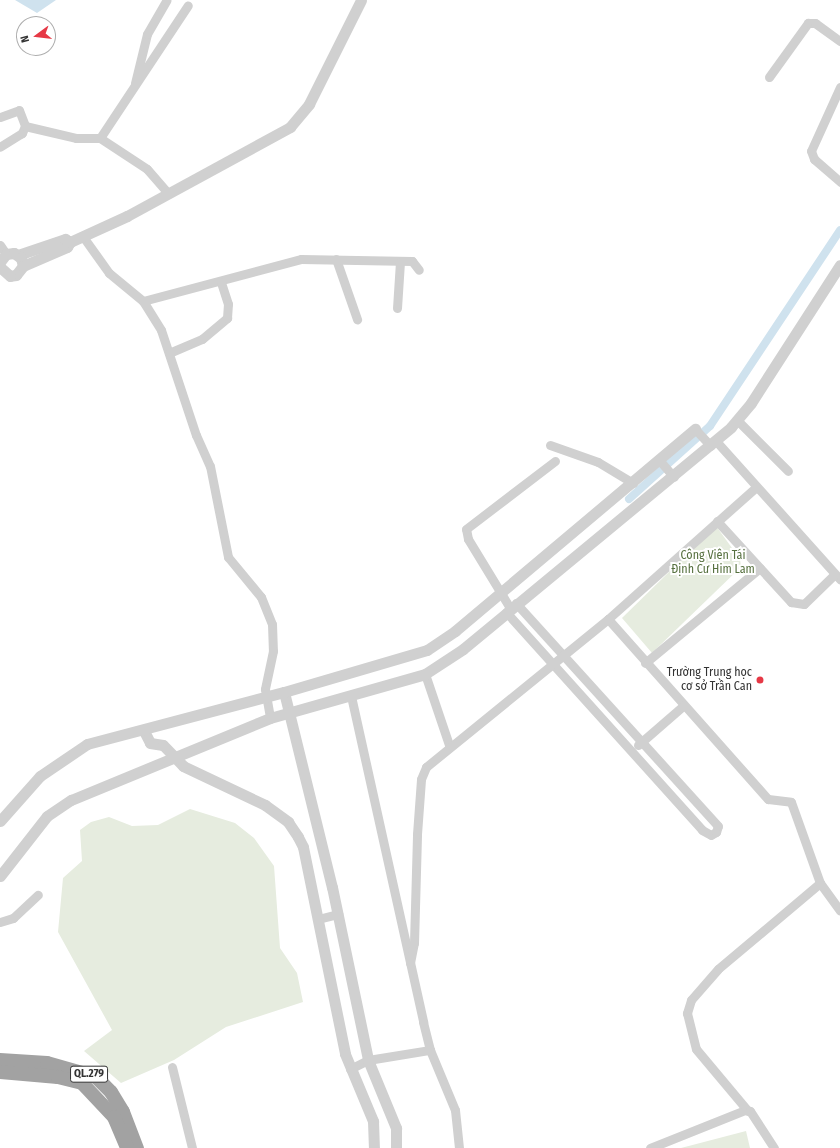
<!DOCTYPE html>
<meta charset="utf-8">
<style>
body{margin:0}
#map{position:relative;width:840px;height:1148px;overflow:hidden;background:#fff;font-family:"Fira Sans Condensed",sans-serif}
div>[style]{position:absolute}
.green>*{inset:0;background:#e6ecdf}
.water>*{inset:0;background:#cfe2ee}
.canal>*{height:8px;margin:-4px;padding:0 4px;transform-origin:4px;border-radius:4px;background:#cfe2ee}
.minor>*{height:9px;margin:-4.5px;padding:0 4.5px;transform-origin:4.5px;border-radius:4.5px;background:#d0d0d0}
.tertiary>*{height:11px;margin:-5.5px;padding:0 5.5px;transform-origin:5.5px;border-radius:5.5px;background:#d0d0d0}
.trunk>*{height:14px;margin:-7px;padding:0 7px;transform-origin:7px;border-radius:7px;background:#a2a2a2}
.dots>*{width:11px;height:11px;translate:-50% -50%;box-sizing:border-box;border:2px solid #fff;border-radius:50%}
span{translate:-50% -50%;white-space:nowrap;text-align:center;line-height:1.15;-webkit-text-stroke:4px #fff;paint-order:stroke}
.shield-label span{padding:1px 3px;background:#fff;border:1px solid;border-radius:3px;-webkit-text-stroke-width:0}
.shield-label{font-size:11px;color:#333;font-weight:700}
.park-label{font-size:12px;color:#56703f}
.poi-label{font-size:12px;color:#333}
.right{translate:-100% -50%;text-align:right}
.north{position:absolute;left:16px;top:16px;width:40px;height:40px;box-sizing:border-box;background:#fff;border:1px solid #adadad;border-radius:50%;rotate:255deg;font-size:11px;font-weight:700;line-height:16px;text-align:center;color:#333}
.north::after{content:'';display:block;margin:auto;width:14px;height:18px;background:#e63946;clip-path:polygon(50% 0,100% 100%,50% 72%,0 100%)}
</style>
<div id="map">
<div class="green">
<div style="clip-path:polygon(716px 526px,740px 559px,741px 567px,652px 653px,622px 618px)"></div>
<div style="clip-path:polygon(190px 809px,235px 823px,254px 838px,274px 866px,280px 948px,297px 973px,303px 1002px,226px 1027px,174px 1060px,121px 1083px,84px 1051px,112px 1030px,58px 932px,63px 878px,82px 861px,80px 830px,91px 822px,109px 817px,132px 826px,158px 825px)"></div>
<div style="clip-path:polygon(746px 1131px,750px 1148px,681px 1148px)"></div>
</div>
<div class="water">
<div style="clip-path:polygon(15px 0,56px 0,37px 13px)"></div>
</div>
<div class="canal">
<div style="left:629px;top:499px;width:109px;rotate:-42deg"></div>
<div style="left:710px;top:426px;width:235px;rotate:-56.4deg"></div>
</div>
<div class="minor">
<div style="left:769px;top:77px;width:67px;rotate:-54.2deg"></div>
<div style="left:808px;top:23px;width:7px"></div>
<div style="left:815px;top:23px;width:31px;rotate:36deg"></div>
<div style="left:135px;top:83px;width:50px;rotate:-76.2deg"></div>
<div style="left:147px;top:34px;width:39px;rotate:-60deg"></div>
<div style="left:840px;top:87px;width:70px;rotate:114.4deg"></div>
<div style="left:811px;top:151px;width:9px;rotate:69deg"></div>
<div style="left:814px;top:159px;width:35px;rotate:41deg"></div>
<div style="left:0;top:117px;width:20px;rotate:-20deg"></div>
<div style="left:19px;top:110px;width:17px;rotate:69deg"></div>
<div style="left:25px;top:126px;width:8px;rotate:113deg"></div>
<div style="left:22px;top:133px;width:26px;rotate:148deg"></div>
<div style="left:25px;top:126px;width:52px;rotate:13.2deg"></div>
<div style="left:76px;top:138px;width:24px"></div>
<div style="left:100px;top:138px;width:56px;rotate:33.4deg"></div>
<div style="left:147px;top:169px;width:33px;rotate:49deg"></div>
<div style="left:100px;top:138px;width:159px;rotate:-56.5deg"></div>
<div style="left:84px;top:238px;width:43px;rotate:54.5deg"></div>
<div style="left:109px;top:273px;width:44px;rotate:39.5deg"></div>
<div style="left:143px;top:301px;width:34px;rotate:58deg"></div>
<div style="left:161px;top:330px;width:111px;rotate:71.6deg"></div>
<div style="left:196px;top:435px;width:34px;rotate:66deg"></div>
<div style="left:210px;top:466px;width:93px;rotate:78.8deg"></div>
<div style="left:228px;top:557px;width:52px;rotate:50.5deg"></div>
<div style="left:261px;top:597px;width:29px;rotate:68deg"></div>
<div style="left:272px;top:624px;width:27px;rotate:88deg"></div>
<div style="left:273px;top:651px;width:39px;rotate:102deg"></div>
<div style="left:265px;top:689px;width:29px;rotate:80deg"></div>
<div style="left:0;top:245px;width:11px;rotate:56deg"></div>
<div style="left:336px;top:259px;width:64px;rotate:70.7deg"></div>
<div style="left:143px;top:301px;width:163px;rotate:-14.9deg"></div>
<div style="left:301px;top:259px;width:111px;rotate:1deg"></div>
<div style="left:412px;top:261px;width:11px;rotate:52deg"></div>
<div style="left:397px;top:308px;width:46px;rotate:-86.3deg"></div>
<div style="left:169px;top:353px;width:36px;rotate:-23deg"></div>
<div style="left:202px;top:339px;width:33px;rotate:-40deg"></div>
<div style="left:227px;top:318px;width:14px;rotate:-86deg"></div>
<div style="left:228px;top:304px;width:23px;rotate:-108deg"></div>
<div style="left:737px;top:420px;width:72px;rotate:45deg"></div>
<div style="left:695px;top:429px;width:23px;rotate:47deg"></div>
<div style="left:716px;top:441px;width:186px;rotate:48.1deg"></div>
<div style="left:550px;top:445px;width:51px;rotate:19.5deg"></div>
<div style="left:598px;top:462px;width:41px;rotate:31deg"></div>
<div style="left:660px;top:461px;width:21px;rotate:49deg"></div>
<div style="left:717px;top:521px;width:110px;rotate:47.6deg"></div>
<div style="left:791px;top:602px;width:13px;rotate:9deg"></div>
<div style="left:804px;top:604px;width:43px;rotate:-44.1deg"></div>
<div style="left:510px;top:608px;width:81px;rotate:-121.3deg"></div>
<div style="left:468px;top:539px;width:10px;rotate:-101deg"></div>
<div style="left:466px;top:529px;width:112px;rotate:-37.4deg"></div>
<div style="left:506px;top:612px;width:293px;rotate:48deg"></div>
<div style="left:702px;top:830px;width:10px;rotate:29deg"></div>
<div style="left:711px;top:835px;width:6px;rotate:-31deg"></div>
<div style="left:716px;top:832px;width:6px;rotate:-72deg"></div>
<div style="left:718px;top:826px;width:301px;rotate:-132.2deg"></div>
<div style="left:608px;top:619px;width:241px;rotate:48.4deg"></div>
<div style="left:768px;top:799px;width:23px;rotate:7deg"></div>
<div style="left:791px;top:802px;width:86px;rotate:70.3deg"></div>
<div style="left:820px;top:883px;width:133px;rotate:139.9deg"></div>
<div style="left:718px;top:969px;width:41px;rotate:131.1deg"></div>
<div style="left:691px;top:1000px;width:14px;rotate:107deg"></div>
<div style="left:687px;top:1013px;width:37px;rotate:76deg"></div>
<div style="left:696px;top:1049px;width:81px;rotate:50deg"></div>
<div style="left:645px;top:663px;width:149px;rotate:-39.6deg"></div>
<div style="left:425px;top:674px;width:75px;rotate:71.3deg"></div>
<div style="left:351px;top:696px;width:334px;rotate:77.5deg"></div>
<div style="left:423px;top:1022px;width:29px;rotate:76deg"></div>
<div style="left:430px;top:1050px;width:65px;rotate:67.4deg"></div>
<div style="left:455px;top:1110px;width:38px;rotate:84deg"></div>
<div style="left:638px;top:745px;width:60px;rotate:-40.9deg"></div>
<div style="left:820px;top:883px;width:34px;rotate:54deg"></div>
<div style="left:318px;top:919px;width:21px;rotate:-14deg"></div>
<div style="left:0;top:922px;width:14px;rotate:-17deg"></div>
<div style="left:13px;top:918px;width:34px;rotate:-43deg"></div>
<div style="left:410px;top:963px;width:20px;rotate:-79deg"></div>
<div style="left:414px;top:943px;width:109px;rotate:-88.4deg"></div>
<div style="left:417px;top:834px;width:55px;rotate:-85.8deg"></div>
<div style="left:421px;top:779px;width:13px;rotate:-67deg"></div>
<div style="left:426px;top:767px;width:235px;rotate:-39.1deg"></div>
<div style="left:608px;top:619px;width:198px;rotate:-41.7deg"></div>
<div style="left:172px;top:1067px;width:83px;rotate:76.1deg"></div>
<div style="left:350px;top:1069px;width:20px;rotate:-27deg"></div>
<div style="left:368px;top:1060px;width:63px;rotate:-9.2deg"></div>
<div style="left:650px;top:1148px;width:102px;rotate:-21.8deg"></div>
<div style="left:745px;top:1110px;width:5px;rotate:11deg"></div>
<div style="left:750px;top:1111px;width:44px;rotate:57deg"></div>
</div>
<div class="tertiary">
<div style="left:18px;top:255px;width:50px;rotate:-18.8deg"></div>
<div style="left:65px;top:239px;width:6px;rotate:31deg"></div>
<div style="left:0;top:262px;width:10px;rotate:-53deg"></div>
<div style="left:6px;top:254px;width:8px;rotate:-7deg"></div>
<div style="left:14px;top:253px;width:9px;rotate:36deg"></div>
<div style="left:21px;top:258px;width:8px;rotate:76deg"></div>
<div style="left:23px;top:266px;width:11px;rotate:128deg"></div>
<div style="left:16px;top:275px;width:6px;rotate:171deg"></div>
<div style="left:10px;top:276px;width:13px;rotate:-138deg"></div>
<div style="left:23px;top:266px;width:48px;rotate:-23.4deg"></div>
<div style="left:67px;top:247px;width:6px;rotate:-59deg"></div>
<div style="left:70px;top:242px;width:63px;rotate:-24.5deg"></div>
<div style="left:127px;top:216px;width:186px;rotate:-28.6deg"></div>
<div style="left:290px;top:127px;width:30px;rotate:-50deg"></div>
<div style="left:309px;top:104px;width:116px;rotate:-63.4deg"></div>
<div style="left:284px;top:692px;width:201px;rotate:76.2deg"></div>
<div style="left:332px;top:887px;width:177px;rotate:78.2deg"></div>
<div style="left:368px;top:1060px;width:74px;rotate:67.6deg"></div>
<div style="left:396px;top:1128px;width:20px;rotate:90deg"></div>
<div style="left:144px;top:731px;width:13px;rotate:63deg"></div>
<div style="left:150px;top:743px;width:13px;rotate:9deg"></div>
<div style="left:163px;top:745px;width:29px;rotate:46deg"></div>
<div style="left:183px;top:766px;width:91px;rotate:25.4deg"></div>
<div style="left:265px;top:805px;width:29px;rotate:36deg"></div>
<div style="left:288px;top:822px;width:18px;rotate:56deg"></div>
<div style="left:298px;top:837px;width:11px;rotate:63deg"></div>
<div style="left:303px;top:847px;width:211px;rotate:78.5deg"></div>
<div style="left:345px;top:1054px;width:73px;rotate:67.3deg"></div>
<div style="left:373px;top:1121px;width:27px;rotate:88deg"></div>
<div style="left:0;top:821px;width:60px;rotate:-48.4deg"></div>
<div style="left:40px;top:776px;width:57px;rotate:-34.2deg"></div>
<div style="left:87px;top:744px;width:204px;rotate:-14.8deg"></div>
<div style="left:284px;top:692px;width:149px;rotate:-16.4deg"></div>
<div style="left:427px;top:650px;width:34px;rotate:-34deg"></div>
<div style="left:455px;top:631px;width:314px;rotate:-40.1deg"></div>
<div style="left:0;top:876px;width:76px;rotate:-51.9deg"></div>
<div style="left:47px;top:816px;width:29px;rotate:-34deg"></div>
<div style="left:71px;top:800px;width:215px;rotate:-22.4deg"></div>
<div style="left:270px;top:718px;width:161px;rotate:-15.8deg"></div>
<div style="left:425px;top:674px;width:45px;rotate:-33.3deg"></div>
<div style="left:463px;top:649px;width:348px;rotate:-39.6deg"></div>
<div style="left:731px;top:427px;width:31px;rotate:-50deg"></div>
<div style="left:751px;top:403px;width:164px;rotate:-57.2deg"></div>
</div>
<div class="trunk">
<div style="left:0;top:1060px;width:47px;rotate:3.7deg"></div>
<div style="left:47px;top:1063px;width:51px;rotate:15.9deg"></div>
<div style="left:96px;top:1077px;width:21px;rotate:45deg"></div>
<div style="left:111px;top:1092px;width:23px;rotate:59deg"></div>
<div style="left:123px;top:1112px;width:39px;rotate:69deg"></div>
<div style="left:0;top:1072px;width:58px;rotate:4.9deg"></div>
<div style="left:58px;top:1077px;width:25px;rotate:14deg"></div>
<div style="left:82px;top:1083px;width:47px;rotate:46.7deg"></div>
<div style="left:114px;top:1117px;width:34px;rotate:67deg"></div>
</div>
<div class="dots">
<div style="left:760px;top:680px;background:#e63946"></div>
</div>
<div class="shield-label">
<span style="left:89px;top:1074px">QL.279</span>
</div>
<div class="park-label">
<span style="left:713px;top:563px">Công Viên Tái<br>Định Cư Him Lam</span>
</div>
<div class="poi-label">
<span class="right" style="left:752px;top:680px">Trường Trung học<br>cơ sở Trần Can</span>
</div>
<div class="north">N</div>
</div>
